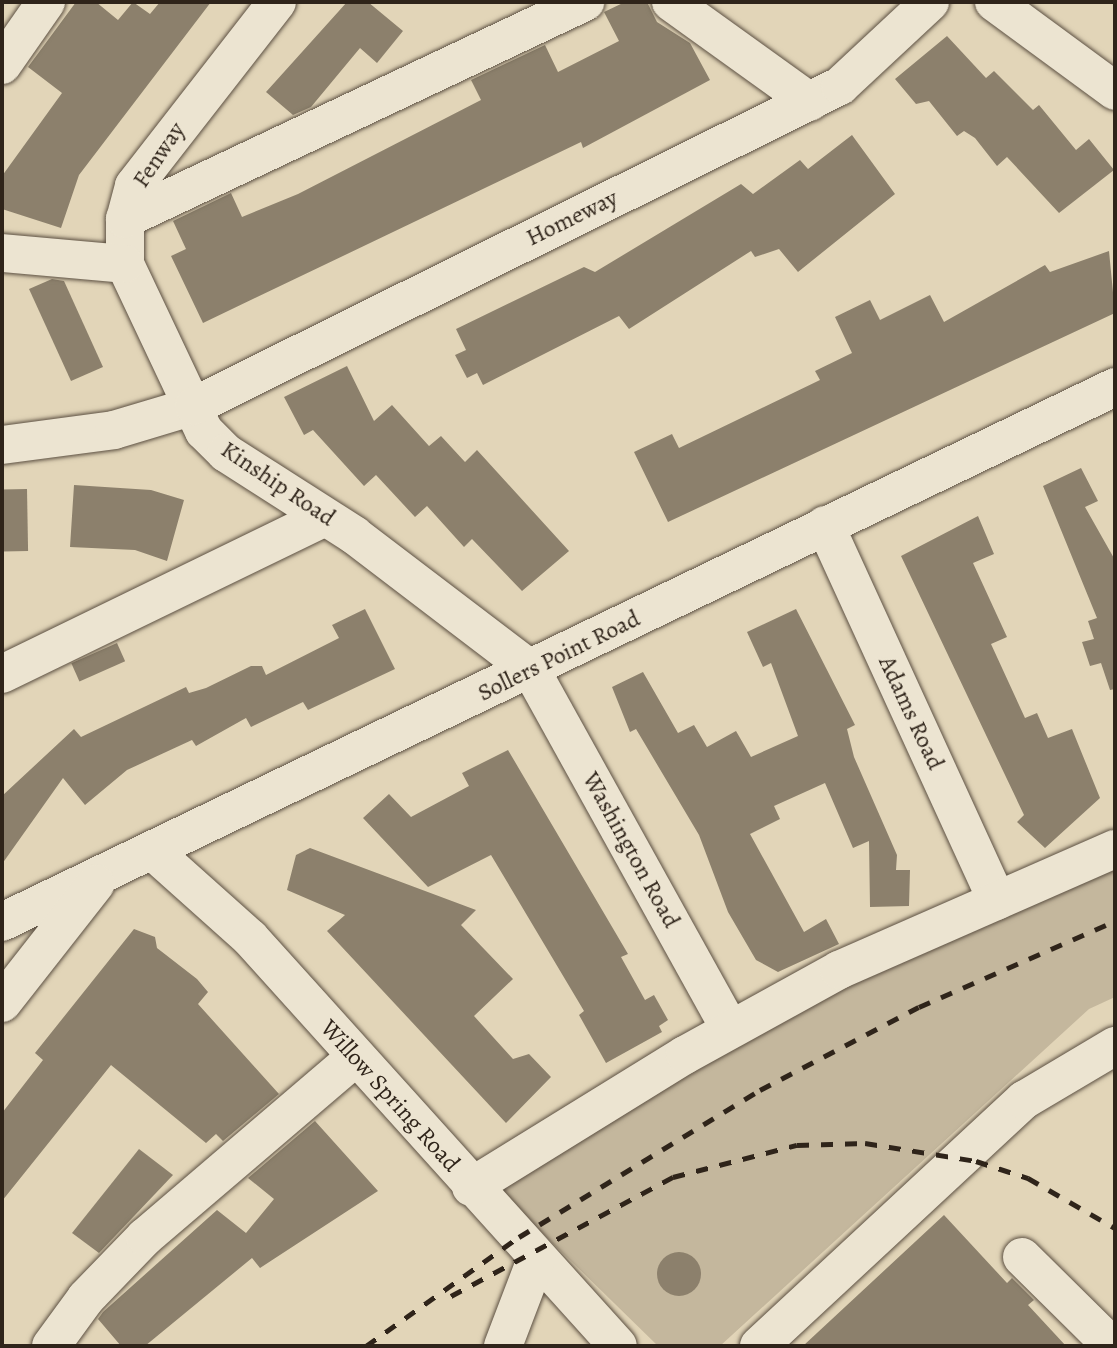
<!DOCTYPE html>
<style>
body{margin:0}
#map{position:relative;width:1117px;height:1348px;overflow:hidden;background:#e2d5b8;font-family:Alegreya,serif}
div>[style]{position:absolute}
.green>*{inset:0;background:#c4b79d}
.building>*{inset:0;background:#8c806c;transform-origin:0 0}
.round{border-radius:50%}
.roads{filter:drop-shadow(0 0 2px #5c5042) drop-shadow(0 0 2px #5c5042)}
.minor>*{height:38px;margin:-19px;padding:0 19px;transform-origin:19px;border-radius:19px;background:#ece4d1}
.rail>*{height:5px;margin-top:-2.5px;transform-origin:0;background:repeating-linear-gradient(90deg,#2f241a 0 12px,transparent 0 24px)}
span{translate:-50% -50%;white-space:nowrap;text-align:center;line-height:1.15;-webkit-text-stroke:5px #ece4d1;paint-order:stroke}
.street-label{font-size:24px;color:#2f241a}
.frame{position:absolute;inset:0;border:4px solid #2f241a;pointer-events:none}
</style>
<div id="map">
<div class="green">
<div style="clip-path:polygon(1115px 855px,1115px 997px,1089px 1009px,720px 1346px,658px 1346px,488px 1180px,655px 1077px)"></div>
</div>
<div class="building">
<div style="clip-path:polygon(76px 2px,96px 2px,118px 20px,133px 2px,150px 14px,160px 2px,211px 2px,79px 175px,61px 228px,2px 209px,2px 176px,62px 93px,28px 67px)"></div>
<div style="clip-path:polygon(347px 2px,368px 2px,403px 31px,377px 63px,360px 48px,311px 107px,293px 115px,266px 92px)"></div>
<div style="clip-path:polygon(625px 2px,647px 2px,657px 22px,690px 43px,710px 80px,583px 148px,581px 142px,203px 323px,171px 256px,186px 249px,173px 221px,231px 193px,242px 217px,298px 194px,481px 100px,471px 80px,545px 45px,558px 72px,619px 41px,604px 12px)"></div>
<div style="clip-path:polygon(947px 36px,986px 78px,994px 71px,1033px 110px,1039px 105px,1076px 150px,1089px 139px,1114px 170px,1059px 213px,1007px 157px,997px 166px,975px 138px,964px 131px,957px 136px,929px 101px,916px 104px,895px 79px)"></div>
<div style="clip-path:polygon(852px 135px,895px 194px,798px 272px,779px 249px,755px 257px,751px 251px,629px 329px,619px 316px,483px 385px,477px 373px,467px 378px,455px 355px,466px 350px,456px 329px,584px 267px,595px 272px,741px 184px,753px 194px,800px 160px,808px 169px)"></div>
<div style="clip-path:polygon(1109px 251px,1115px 313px,668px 522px,634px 452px,672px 434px,679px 448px,820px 380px,815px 371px,852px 353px,835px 317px,870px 300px,880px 320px,930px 295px,944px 322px,1045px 265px,1050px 272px)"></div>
<div style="clip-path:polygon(52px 279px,64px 281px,103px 367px,71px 381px,29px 289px)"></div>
<div style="clip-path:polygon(347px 366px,374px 421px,392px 405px,429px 446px,441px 436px,465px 462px,477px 450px,569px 551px,522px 591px,472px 539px,464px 547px,427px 506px,415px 517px,376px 475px,364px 486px,313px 430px,304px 435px,284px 397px)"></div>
<div style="clip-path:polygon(1081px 468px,1098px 501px,1085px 507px,1115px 560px,1115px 689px,1110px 690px,1101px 663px,1090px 666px,1082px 642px,1094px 639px,1088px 621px,1097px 618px,1043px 486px)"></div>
<div style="clip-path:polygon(74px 485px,151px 490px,184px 500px,167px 561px,135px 550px,70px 547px)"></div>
<div style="left:27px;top:489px;width:62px;height:25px;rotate:89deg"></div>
<div style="clip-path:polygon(978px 516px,994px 554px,973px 563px,1007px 637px,991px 644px,1025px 718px,1037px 713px,1048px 738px,1072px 729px,1100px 798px,1045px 848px,1017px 822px,1024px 815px,901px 556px)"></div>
<div style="clip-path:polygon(365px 609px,395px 669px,308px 710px,303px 702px,251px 727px,246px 718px,196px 746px,192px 740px,127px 770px,85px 805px,63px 778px,2px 864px,2px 796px,74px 729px,81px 737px,186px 687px,189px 693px,206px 688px,251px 666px,262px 666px,266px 675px,339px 638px,332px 625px)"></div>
<div style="clip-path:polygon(796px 609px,855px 725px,847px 729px,854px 757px,897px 855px,896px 870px,910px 870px,909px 906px,870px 907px,869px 841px,853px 848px,825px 783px,774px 806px,780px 819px,750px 834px,804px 932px,826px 919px,839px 944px,778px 972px,756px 960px,728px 912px,699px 835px,636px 729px,630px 732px,612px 687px,643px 672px,678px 733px,694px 725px,707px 747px,736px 731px,751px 757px,798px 736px,771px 663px,763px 667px,747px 632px)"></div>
<div style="left:117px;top:643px;width:20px;height:50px;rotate:66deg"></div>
<div style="clip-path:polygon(508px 750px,628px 954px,621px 957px,645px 1000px,654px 995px,668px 1020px,659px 1026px,662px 1032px,606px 1063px,579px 1015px,584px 1011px,491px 855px,428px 887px,363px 818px,389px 794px,411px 817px,469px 786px,462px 773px)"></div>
<div style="clip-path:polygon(310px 848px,476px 910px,461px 925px,513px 979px,474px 1016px,513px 1059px,529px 1054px,551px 1077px,506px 1123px,327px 931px,345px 915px,287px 890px,296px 855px)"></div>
<div style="clip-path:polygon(134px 929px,155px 937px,157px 948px,197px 979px,208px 992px,198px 1004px,279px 1094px,223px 1141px,216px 1134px,206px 1143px,111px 1065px,2px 1201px,2px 1113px,43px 1060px,35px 1053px)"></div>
<div style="clip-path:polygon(315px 1121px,378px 1191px,260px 1268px,252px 1258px,145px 1346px,121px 1346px,98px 1319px,103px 1312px,217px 1210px,246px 1233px,274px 1199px,248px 1178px)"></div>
<div style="clip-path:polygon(139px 1149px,173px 1175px,99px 1253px,72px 1233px)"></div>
<div style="clip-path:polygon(944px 1215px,1007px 1283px,1012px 1278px,1034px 1300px,1028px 1305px,1066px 1346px,803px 1346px)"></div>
<div class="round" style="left:657px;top:1252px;width:44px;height:44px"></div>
</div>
<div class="roads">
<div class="minor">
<div style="left:277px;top:2px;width:233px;rotate:127.9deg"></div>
<div style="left:134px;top:186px;width:34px;rotate:105deg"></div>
<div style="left:125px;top:219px;width:45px;rotate:90deg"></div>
<div style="left:125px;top:264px;width:185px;rotate:64.7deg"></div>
<div style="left:204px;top:431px;width:31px;rotate:45deg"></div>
<div style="left:226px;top:453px;width:152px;rotate:32.6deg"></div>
<div style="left:354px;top:535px;width:223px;rotate:37.3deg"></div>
<div style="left:531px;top:670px;width:410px;rotate:61deg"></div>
<div style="left:671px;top:2px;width:171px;rotate:35.7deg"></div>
<div style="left:994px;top:2px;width:150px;rotate:36.3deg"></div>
<div style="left:2px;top:65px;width:77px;rotate:-55.1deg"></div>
<div style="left:125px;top:219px;width:509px;rotate:-25.26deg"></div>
<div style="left:2px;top:253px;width:123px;rotate:5.1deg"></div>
<div style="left:2px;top:445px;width:113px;rotate:-7.6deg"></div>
<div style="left:114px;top:430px;width:84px;rotate:-16.7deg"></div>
<div style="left:194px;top:406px;width:721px;rotate:-26.35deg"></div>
<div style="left:840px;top:86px;width:123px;rotate:-43deg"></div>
<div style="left:825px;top:525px;width:413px;rotate:65.4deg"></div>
<div style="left:2px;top:674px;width:359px;rotate:-25.9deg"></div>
<div style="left:155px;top:853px;width:127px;rotate:41.8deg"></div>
<div style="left:250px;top:938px;width:549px;rotate:47.95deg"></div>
<div style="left:2px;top:922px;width:1235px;rotate:-25.67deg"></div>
<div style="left:2px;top:1003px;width:152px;rotate:-51.9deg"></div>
<div style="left:471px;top:1187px;width:251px;rotate:-31.7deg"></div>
<div style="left:685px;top:1055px;width:176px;rotate:-28.9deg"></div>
<div style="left:839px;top:970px;width:301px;rotate:-23.7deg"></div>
<div style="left:1022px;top:1257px;width:127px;rotate:44.7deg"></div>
<div style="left:51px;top:1346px;width:59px;rotate:-53.9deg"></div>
<div style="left:86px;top:1298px;width:85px;rotate:-46deg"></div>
<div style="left:145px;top:1237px;width:277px;rotate:-40.5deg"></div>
<div style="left:503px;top:1346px;width:95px;rotate:-69.1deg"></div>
<div style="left:759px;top:1346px;width:362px;rotate:-42.9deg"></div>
<div style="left:1024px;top:1100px;width:106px;rotate:-30.7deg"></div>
</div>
</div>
<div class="rail">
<div style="left:451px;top:1296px;width:252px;rotate:-28.2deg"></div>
<div style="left:673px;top:1177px;width:128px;rotate:-14.5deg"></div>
<div style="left:797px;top:1145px;width:68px;rotate:-1.7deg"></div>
<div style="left:865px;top:1143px;width:112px;rotate:9.2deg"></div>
<div style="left:976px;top:1161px;width:55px;rotate:18.1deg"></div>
<div style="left:1028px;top:1178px;width:100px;rotate:29.9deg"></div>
<div style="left:366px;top:1346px;width:188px;rotate:-35.5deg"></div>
<div style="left:519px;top:1237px;width:282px;rotate:-31.4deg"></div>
<div style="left:760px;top:1090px;width:179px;rotate:-27.6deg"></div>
<div style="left:919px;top:1007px;width:214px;rotate:-23.7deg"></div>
</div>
<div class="street-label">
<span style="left:159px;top:155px;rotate:-56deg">Fenway</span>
<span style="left:572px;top:218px;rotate:-26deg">Homeway</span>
<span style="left:278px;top:484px;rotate:34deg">Kinship Road</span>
<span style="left:559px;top:656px;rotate:-26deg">Sollers Point Road</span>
<span style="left:911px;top:713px;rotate:65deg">Adams Road</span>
<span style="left:631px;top:850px;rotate:61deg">Washington Road</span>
<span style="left:390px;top:1096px;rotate:48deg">Willow Spring Road</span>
</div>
<div class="frame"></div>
</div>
